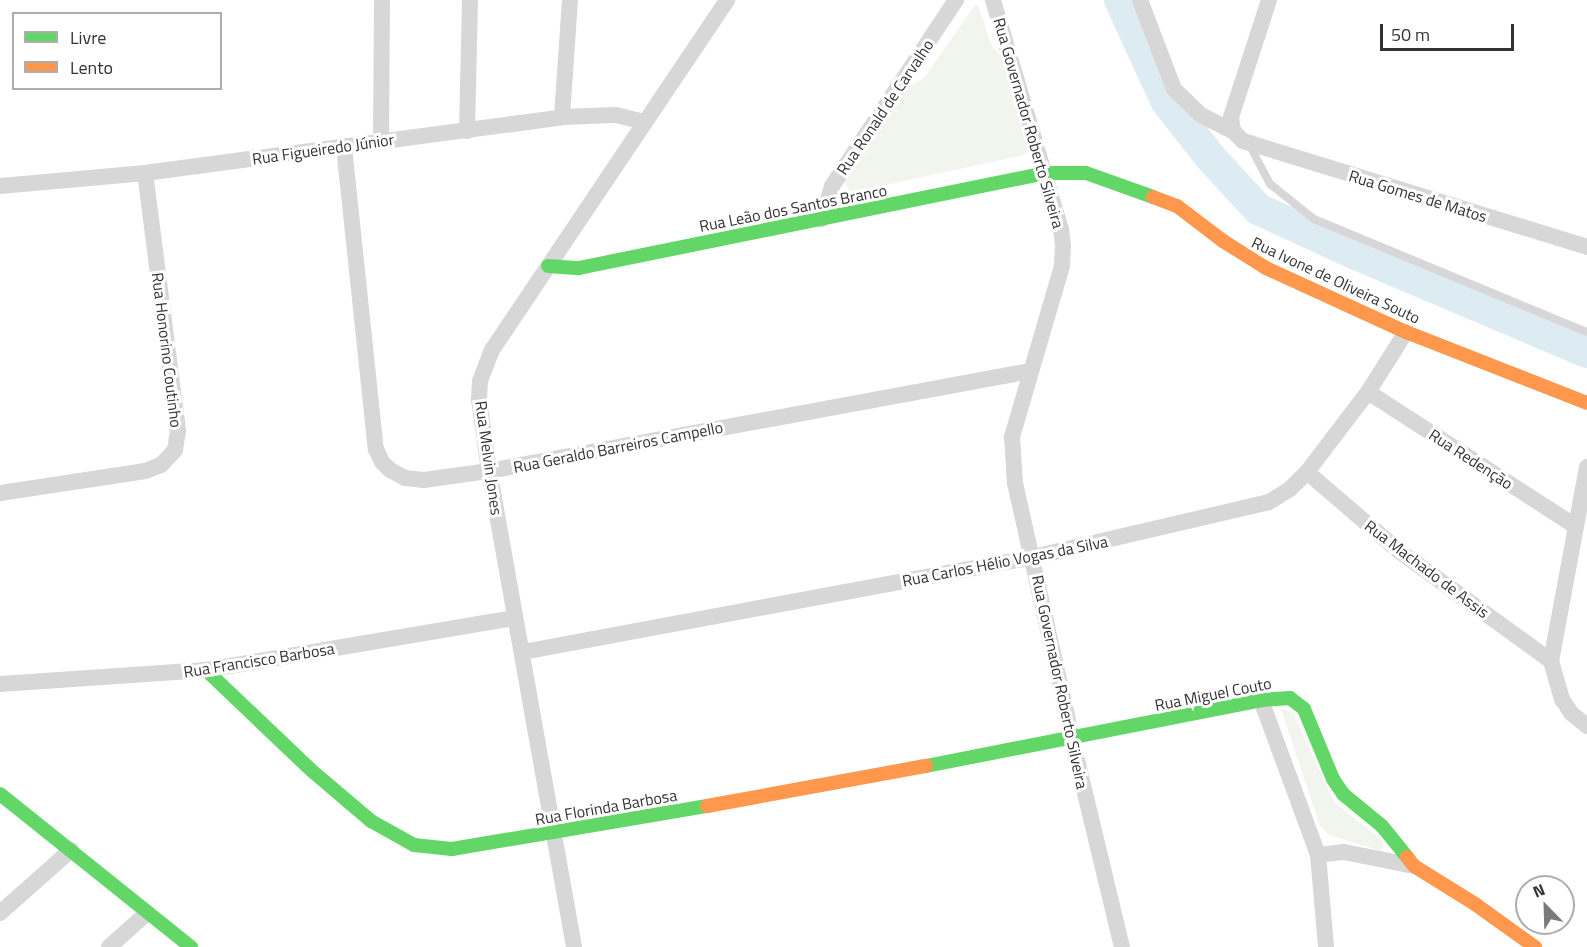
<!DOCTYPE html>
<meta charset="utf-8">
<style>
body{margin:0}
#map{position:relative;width:1587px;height:947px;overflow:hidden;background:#fff;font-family:"Titillium Web",sans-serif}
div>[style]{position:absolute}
.green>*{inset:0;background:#f1f5ed}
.river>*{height:32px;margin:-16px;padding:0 16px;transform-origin:16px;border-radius:16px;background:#ddebf3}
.lane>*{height:8px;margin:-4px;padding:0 4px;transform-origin:4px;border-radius:4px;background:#d7d7d7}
.street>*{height:16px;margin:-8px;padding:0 8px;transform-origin:8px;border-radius:8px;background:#d7d7d7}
.fast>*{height:14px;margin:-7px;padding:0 7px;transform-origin:7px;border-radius:7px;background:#63d668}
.slow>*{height:14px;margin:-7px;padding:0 7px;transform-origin:7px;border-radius:7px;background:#ff974d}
span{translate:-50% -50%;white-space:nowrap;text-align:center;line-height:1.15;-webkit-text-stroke:6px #fff;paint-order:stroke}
.street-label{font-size:16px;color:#333}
.legend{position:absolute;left:12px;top:12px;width:210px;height:78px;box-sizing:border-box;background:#fff;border:2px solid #adadad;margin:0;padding:8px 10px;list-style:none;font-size:18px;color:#333}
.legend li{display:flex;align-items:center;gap:12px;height:30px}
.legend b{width:30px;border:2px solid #adadad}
.north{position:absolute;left:1515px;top:875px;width:60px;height:60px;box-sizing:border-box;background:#fff;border:2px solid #adadad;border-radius:50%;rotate:337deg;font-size:16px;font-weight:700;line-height:24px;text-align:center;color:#333}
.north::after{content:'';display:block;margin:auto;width:21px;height:27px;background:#7a7a7a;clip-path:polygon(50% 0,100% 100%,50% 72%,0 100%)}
.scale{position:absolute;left:1380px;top:24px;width:134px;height:27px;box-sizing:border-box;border:3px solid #333;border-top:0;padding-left:8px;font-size:18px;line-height:21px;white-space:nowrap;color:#333;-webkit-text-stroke:4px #fff;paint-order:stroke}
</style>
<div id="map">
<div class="green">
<div style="clip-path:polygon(975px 5px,978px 5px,992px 47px,1003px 57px,1030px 147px,1028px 152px,1024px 155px,853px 192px,849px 190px,843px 179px,903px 91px,924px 78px)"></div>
<div style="clip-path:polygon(1281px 709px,1293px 712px,1334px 802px,1382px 840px,1384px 846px,1380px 851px,1330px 835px,1320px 826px)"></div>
</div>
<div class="river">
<div style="left:1120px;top:0;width:112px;rotate:65.3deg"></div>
<div style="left:1167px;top:102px;width:71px;rotate:51.8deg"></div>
<div style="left:1211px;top:158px;width:69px;rotate:47.3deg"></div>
<div style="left:1258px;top:209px;width:108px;rotate:24.7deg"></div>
<div style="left:1356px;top:254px;width:251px;rotate:23deg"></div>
</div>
<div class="lane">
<div style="left:1249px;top:144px;width:45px;rotate:62.3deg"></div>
<div style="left:1270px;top:184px;width:56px;rotate:38.5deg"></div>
<div style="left:1314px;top:219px;width:295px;rotate:22.5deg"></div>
</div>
<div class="street">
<div style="left:993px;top:0;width:239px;rotate:73.5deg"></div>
<div style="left:1061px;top:229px;width:16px;rotate:83deg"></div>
<div style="left:1063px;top:245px;width:21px;rotate:93deg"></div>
<div style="left:1062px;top:266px;width:178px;rotate:106.3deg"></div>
<div style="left:1012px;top:437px;width:46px;rotate:86.3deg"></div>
<div style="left:1015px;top:483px;width:262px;rotate:77.4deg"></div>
<div style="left:1072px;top:739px;width:214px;rotate:76.5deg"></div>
<div style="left:1140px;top:0;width:95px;rotate:69.1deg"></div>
<div style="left:1174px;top:89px;width:37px;rotate:44deg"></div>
<div style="left:1201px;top:115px;width:36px;rotate:27deg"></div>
<div style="left:1269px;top:0;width:123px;rotate:108deg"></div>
<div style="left:1231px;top:117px;width:14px;rotate:82deg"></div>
<div style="left:1233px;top:131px;width:14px;rotate:45deg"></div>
<div style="left:1243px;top:141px;width:360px;rotate:17.1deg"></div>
<div style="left:562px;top:117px;width:117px;rotate:-86.1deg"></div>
<div style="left:467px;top:131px;width:131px;rotate:-88.7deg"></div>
<div style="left:381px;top:141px;width:141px;rotate:-89.6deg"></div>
<div style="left:344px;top:147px;width:304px;rotate:84deg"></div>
<div style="left:376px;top:449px;width:14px;rotate:65deg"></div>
<div style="left:382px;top:462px;width:11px;rotate:45deg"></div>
<div style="left:390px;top:470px;width:17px;rotate:28deg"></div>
<div style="left:405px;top:478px;width:19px;rotate:6deg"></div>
<div style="left:424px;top:480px;width:66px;rotate:-7.9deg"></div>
<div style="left:489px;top:471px;width:550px;rotate:-10.47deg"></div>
<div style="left:0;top:186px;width:146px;rotate:-5.1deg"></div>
<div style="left:145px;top:173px;width:421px;rotate:-7.6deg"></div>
<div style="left:562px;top:117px;width:54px;rotate:-2.1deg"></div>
<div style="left:616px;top:115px;width:29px;rotate:14deg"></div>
<div style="left:822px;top:219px;width:34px;rotate:-73deg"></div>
<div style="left:832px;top:186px;width:224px;rotate:-56.3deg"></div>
<div style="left:1368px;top:392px;width:247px;rotate:32.9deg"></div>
<div style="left:1587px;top:467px;width:197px;rotate:100.5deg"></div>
<div style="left:1551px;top:661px;width:40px;rotate:74deg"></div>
<div style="left:1562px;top:699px;width:17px;rotate:57deg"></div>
<div style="left:1571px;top:713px;width:21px;rotate:39deg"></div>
<div style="left:1307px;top:472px;width:121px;rotate:40.7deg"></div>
<div style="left:1399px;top:551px;width:188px;rotate:35.9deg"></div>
<div style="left:0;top:493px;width:147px;rotate:-8.6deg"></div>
<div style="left:145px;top:471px;width:17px;rotate:-21deg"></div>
<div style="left:161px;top:465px;width:21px;rotate:-47deg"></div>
<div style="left:175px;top:450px;width:20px;rotate:-81deg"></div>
<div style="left:178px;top:430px;width:259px;rotate:-97.3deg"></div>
<div style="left:523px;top:652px;width:519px;rotate:-10.55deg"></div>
<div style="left:1033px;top:557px;width:242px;rotate:-13.1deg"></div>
<div style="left:1269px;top:502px;width:26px;rotate:-32deg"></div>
<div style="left:1291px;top:488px;width:23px;rotate:-45deg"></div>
<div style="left:1307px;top:472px;width:101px;rotate:-52.7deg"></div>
<div style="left:1368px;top:392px;width:71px;rotate:-57.7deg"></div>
<div style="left:0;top:684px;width:206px;rotate:-3.9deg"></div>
<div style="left:206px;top:670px;width:313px;rotate:-9.6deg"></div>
<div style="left:1261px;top:700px;width:165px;rotate:69.8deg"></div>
<div style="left:1318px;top:855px;width:92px;rotate:85deg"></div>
<div style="left:1318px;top:855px;width:26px;rotate:-7deg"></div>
<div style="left:1344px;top:852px;width:71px;rotate:11.3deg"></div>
<div style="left:0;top:913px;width:95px;rotate:-41.6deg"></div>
<div style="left:109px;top:947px;width:51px;rotate:-41.8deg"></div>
<div style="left:574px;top:947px;width:484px;rotate:-100.1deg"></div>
<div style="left:489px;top:471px;width:73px;rotate:-97.9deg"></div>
<div style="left:479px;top:399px;width:18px;rotate:-87deg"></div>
<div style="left:480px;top:381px;width:33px;rotate:-69deg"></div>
<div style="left:492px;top:350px;width:422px;rotate:-56.1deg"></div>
</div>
<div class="fast">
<div style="left:548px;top:266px;width:31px;rotate:4deg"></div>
<div style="left:579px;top:268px;width:475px;rotate:-11.5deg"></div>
<div style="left:1044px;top:173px;width:42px"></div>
<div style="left:1086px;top:173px;width:71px;rotate:19.7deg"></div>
<div style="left:206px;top:670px;width:145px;rotate:43.6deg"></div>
<div style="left:311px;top:770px;width:79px;rotate:40.4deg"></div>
<div style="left:371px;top:821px;width:49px;rotate:29.2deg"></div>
<div style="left:414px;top:845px;width:38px;rotate:6deg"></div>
<div style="left:452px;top:849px;width:259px;rotate:-9.6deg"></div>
<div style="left:926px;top:766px;width:341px;rotate:-11.1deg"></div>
<div style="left:1261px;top:700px;width:29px;rotate:-4deg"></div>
<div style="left:1290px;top:698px;width:18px;rotate:38deg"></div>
<div style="left:1304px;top:709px;width:76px;rotate:67.5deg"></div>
<div style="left:1333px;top:779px;width:18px;rotate:56deg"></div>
<div style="left:1343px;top:794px;width:50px;rotate:39.4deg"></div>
<div style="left:1382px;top:826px;width:40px;rotate:51deg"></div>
<div style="left:0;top:794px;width:245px;rotate:38.7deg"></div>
</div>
<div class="slow">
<div style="left:1153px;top:197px;width:26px;rotate:21deg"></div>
<div style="left:1177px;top:206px;width:58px;rotate:37.3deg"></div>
<div style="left:1223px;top:241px;width:51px;rotate:32.1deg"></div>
<div style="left:1266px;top:268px;width:154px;rotate:24.6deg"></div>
<div style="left:1406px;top:332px;width:194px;rotate:21.4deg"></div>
<div style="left:707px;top:806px;width:223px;rotate:-10.4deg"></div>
<div style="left:1407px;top:857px;width:11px;rotate:52deg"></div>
<div style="left:1414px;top:866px;width:72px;rotate:31.9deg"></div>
<div style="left:1475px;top:904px;width:74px;rotate:35.6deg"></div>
</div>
<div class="street-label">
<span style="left:885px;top:107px;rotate:-56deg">Rua Ronald de Carvalho</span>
<span style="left:1029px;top:123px;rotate:74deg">Rua Governador Roberto Silveira</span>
<span style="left:323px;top:149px;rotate:-8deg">Rua Figueiredo Júnior</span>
<span style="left:1418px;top:196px;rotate:17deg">Rua Gomes de Matos</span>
<span style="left:793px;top:208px;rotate:-11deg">Rua Leão dos Santos Branco</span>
<span style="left:1336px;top:280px;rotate:25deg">Rua Ivone de Oliveira Souto</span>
<span style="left:167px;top:350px;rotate:83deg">Rua Honorino Coutinho</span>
<span style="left:618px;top:447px;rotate:-11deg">Rua Geraldo Barreiros Campello</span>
<span style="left:489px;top:458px;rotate:82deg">Rua Melvin Jones</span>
<span style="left:1471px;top:459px;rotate:33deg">Rua Redenção</span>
<span style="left:1005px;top:561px;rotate:-11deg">Rua Carlos Hélio Vogas da Silva</span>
<span style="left:1427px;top:569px;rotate:37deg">Rua Machado de Assis</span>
<span style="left:259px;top:660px;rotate:-9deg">Rua Francisco Barbosa</span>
<span style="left:1060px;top:682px;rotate:78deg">Rua Governador Roberto Silveira</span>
<span style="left:1213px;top:694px;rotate:-11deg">Rua Miguel Couto</span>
<span style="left:606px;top:807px;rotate:-10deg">Rua Florinda Barbosa</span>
</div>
<ul class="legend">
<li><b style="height:8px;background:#63d668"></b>Livre</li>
<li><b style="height:8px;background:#ff974d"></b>Lento</li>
</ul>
<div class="north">N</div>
<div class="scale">50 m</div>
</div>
